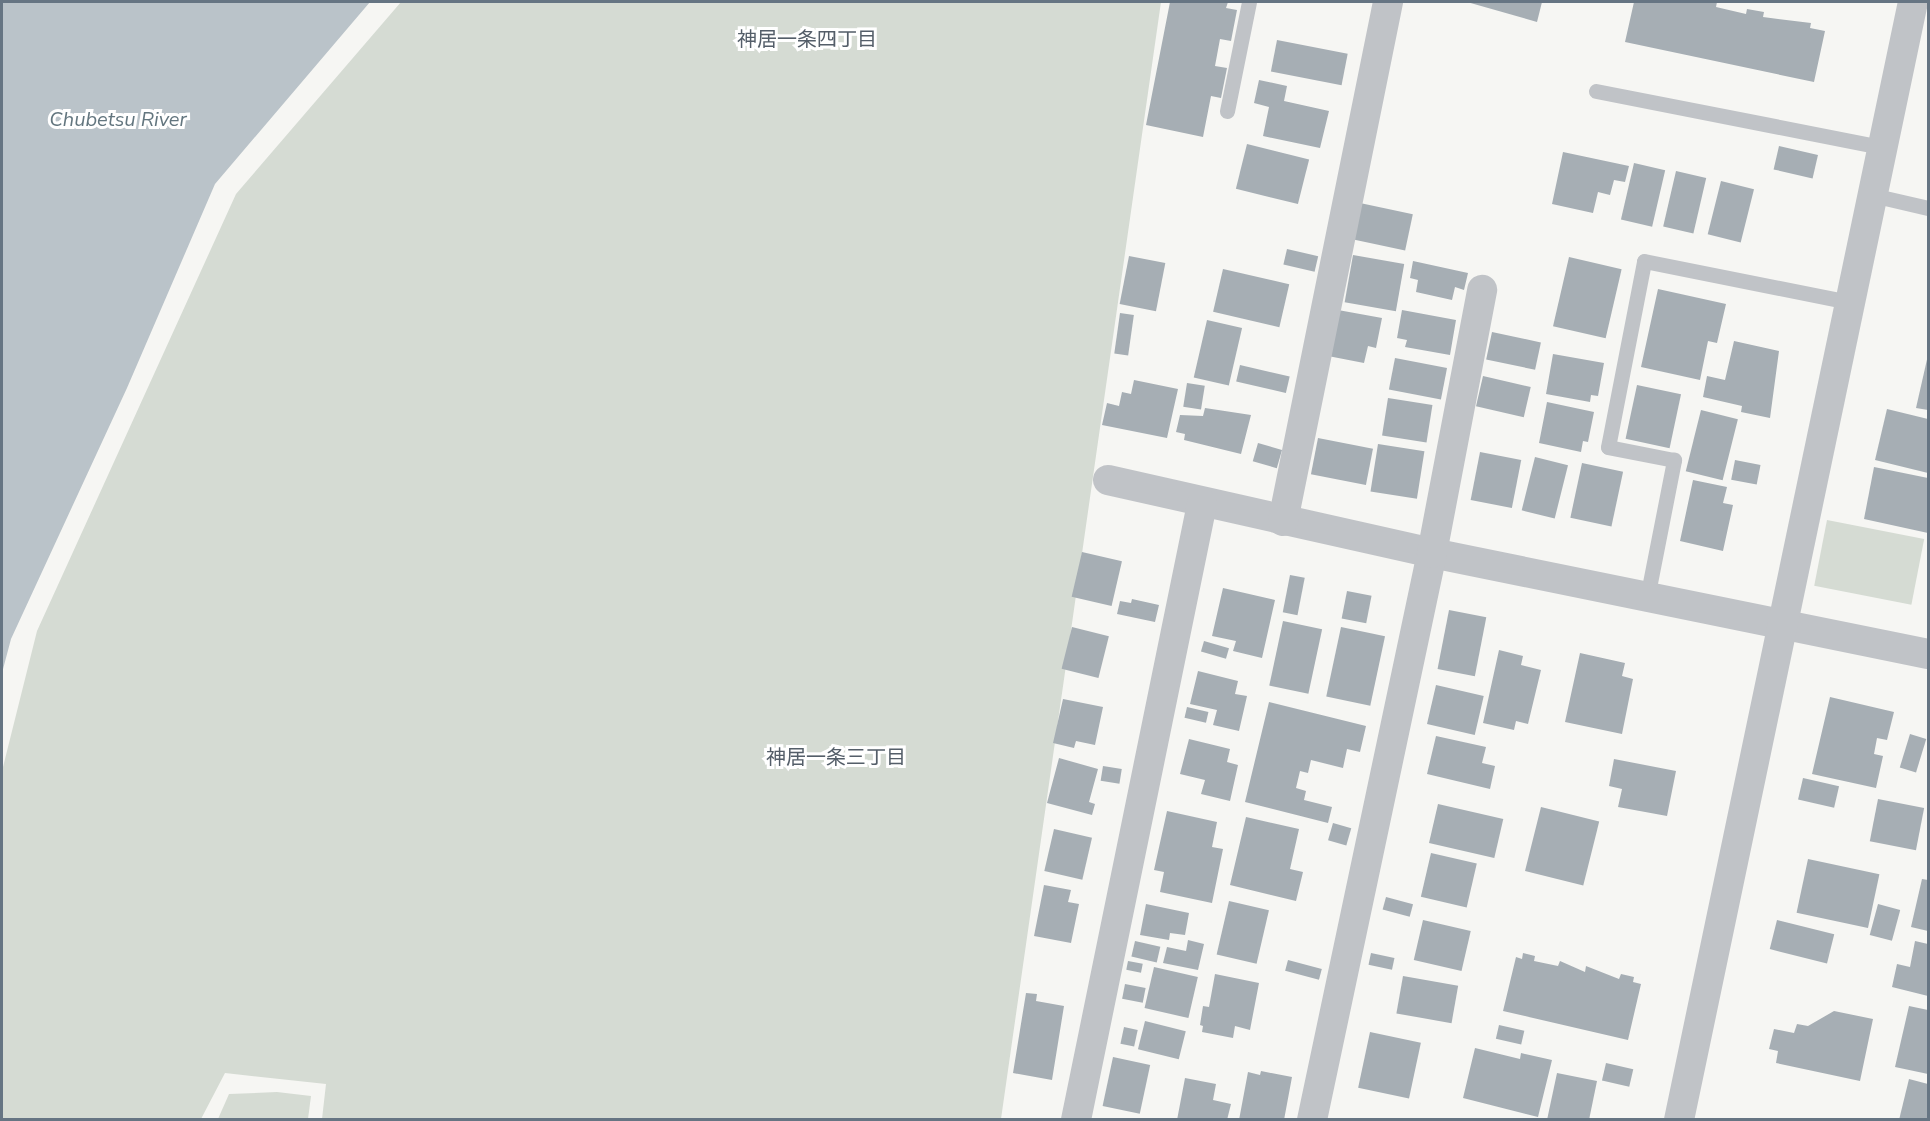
<!DOCTYPE html>
<meta charset="utf-8">
<style>
body{margin:0}
#map{position:relative;width:1930px;height:1121px;overflow:hidden;background:#f6f6f3;font-family:"Nunito Sans","Noto Sans JP",sans-serif}
div>[style]{position:absolute}
.green>*{inset:0;background:#d5dbd3;transform-origin:0 0}
.water>*{inset:0;background:#bac3c9}
.building>*{inset:0;background:#a6aeb4;transform-origin:0 0}
.lane>*{height:15px;margin:-7.5px;padding:0 7.5px;transform-origin:7.5px;border-radius:7.5px;background:#c0c3c7}
.street>*{height:30px;margin:-15px;padding:0 15px;transform-origin:15px;border-radius:15px;background:#c0c3c7}
span{translate:-50% -50%;white-space:nowrap;text-align:center;line-height:1.15;-webkit-text-stroke:6px #fff;paint-order:stroke}
.neighbourhood-label{font-size:20px;color:#545e69}
.water-label{font-size:20px;color:#63767f;font-style:italic}
.frame{position:absolute;inset:0;border:3px solid #667583;pointer-events:none}
</style>
<div id="map">
<div class="green">
<div style="clip-path:polygon(401px 2px,1161px 2px,1001px 1119px,322px 1119px,326px 1084px,225px 1073px,201px 1119px,2px 1120px,2px 771px,37px 631px,236px 194px)"></div>
<div style="left:1827px;top:520px;width:99px;height:67px;rotate:11deg"></div>
<div style="clip-path:polygon(277px 1092px,311px 1096px,308px 1119px,218px 1119px,229px 1094px)"></div>
</div>
<div class="water">
<div style="clip-path:polygon(2px 2px,370px 2px,215px 184px,127px 388px,11px 639px,2px 673px)"></div>
</div>
<div class="building">
<div style="clip-path:polygon(1170px 2px,1228px 2px,1226px 8px,1237px 10px,1231px 41px,1220px 39px,1215px 66px,1227px 68px,1221px 98px,1211px 96px,1203px 137px,1146px 125px)"></div>
<div style="clip-path:polygon(1467px 2px,1542px 2px,1537px 22px)"></div>
<div style="clip-path:polygon(1634px 2px,1717px 2px,1716px 7px,1746px 14px,1747px 9px,1764px 12px,1763px 17px,1811px 23px,1810px 28px,1825px 31px,1814px 82px,1625px 42px)"></div>
<div style="left:1277px;top:40px;width:72px;height:32px;rotate:11deg"></div>
<div style="clip-path:polygon(1259px 80px,1287px 86px,1284px 101px,1329px 111px,1320px 148px,1263px 136px,1269px 107px,1254px 103px)"></div>
<div style="left:1247px;top:144px;width:64px;height:46px;rotate:14deg"></div>
<div style="left:1779px;top:146px;width:40px;height:24px;rotate:13deg"></div>
<div style="clip-path:polygon(1563px 152px,1629px 166px,1625px 182px,1614px 180px,1610px 195px,1598px 192px,1593px 213px,1552px 204px)"></div>
<div style="left:1634px;top:163px;width:32px;height:58px;rotate:13deg"></div>
<div style="left:1676px;top:171px;width:31px;height:57px;rotate:13deg"></div>
<div style="left:1721px;top:181px;width:34px;height:55px;rotate:14deg"></div>
<div style="left:1360px;top:203px;width:54px;height:37px;rotate:12deg"></div>
<div style="left:1287px;top:249px;width:32px;height:16px;rotate:13deg"></div>
<div style="left:1353px;top:255px;width:52px;height:48px;rotate:10deg"></div>
<div style="left:1129px;top:256px;width:37px;height:49px;rotate:11deg"></div>
<div style="left:1569px;top:257px;width:54px;height:71px;rotate:13deg"></div>
<div style="clip-path:polygon(1413px 261px,1468px 273px,1464px 290px,1455px 287px,1452px 300px,1416px 292px,1418px 280px,1410px 278px)"></div>
<div style="left:1223px;top:269px;width:68px;height:44px;rotate:13deg"></div>
<div style="clip-path:polygon(1658px 289px,1726px 304px,1717px 343px,1708px 341px,1700px 380px,1641px 367px)"></div>
<div style="clip-path:polygon(1338px 310px,1382px 318px,1376px 348px,1368px 346px,1364px 363px,1328px 356px)"></div>
<div style="clip-path:polygon(1402px 310px,1456px 320px,1450px 355px,1405px 347px,1407px 340px,1397px 338px)"></div>
<div style="left:1120px;top:313px;width:14px;height:41px;rotate:8deg"></div>
<div style="left:1207px;top:320px;width:36px;height:59px;rotate:13deg"></div>
<div style="left:1492px;top:332px;width:50px;height:28px;rotate:12deg"></div>
<div style="clip-path:polygon(1734px 341px,1779px 351px,1770px 418px,1741px 412px,1742px 406px,1703px 397px,1707px 376px,1725px 380px)"></div>
<div style="clip-path:polygon(1553px 354px,1604px 363px,1598px 396px,1591px 395px,1590px 402px,1546px 394px)"></div>
<div style="clip-path:polygon(1928px 355px,1928px 410px,1916px 408px)"></div>
<div style="left:1395px;top:358px;width:53px;height:32px;rotate:11deg"></div>
<div style="left:1240px;top:365px;width:51px;height:17px;rotate:13deg"></div>
<div style="left:1483px;top:376px;width:49px;height:31px;rotate:13deg"></div>
<div style="clip-path:polygon(1134px 380px,1178px 389px,1167px 438px,1102px 425px,1107px 403px,1119px 406px,1122px 392px,1131px 394px)"></div>
<div style="left:1187px;top:383px;width:18px;height:24px;rotate:9deg"></div>
<div style="left:1637px;top:385px;width:45px;height:55px;rotate:12deg"></div>
<div style="left:1388px;top:398px;width:45px;height:38px;rotate:9deg"></div>
<div style="clip-path:polygon(1547px 402px,1594px 412px,1588px 442px,1583px 441px,1581px 452px,1539px 443px)"></div>
<div style="clip-path:polygon(1205px 408px,1251px 415px,1241px 454px,1184px 440px,1185px 434px,1176px 432px,1180px 415px,1203px 416px)"></div>
<div style="clip-path:polygon(1887px 409px,1928px 419px,1928px 473px,1875px 460px)"></div>
<div style="left:1701px;top:410px;width:38px;height:63px;rotate:14deg"></div>
<div style="left:1318px;top:438px;width:56px;height:37px;rotate:11deg"></div>
<div style="left:1258px;top:443px;width:25px;height:19px;rotate:16deg"></div>
<div style="left:1378px;top:444px;width:47px;height:48px;rotate:9deg"></div>
<div style="left:1480px;top:452px;width:42px;height:49px;rotate:11deg"></div>
<div style="left:1535px;top:457px;width:34px;height:55px;rotate:14deg"></div>
<div style="left:1735px;top:460px;width:26px;height:20px;rotate:11deg"></div>
<div style="left:1582px;top:463px;width:42px;height:56px;rotate:12deg"></div>
<div style="clip-path:polygon(1874px 467px,1928px 478px,1928px 533px,1864px 519px)"></div>
<div style="clip-path:polygon(1693px 480px,1727px 487px,1723px 503px,1733px 505px,1723px 551px,1680px 541px)"></div>
<div style="left:1082px;top:552px;width:41px;height:46px;rotate:13deg"></div>
<div style="left:1290px;top:575px;width:15px;height:38px;rotate:11deg"></div>
<div style="clip-path:polygon(1223px 588px,1275px 600px,1262px 658px,1233px 651px,1236px 641px,1212px 636px)"></div>
<div style="left:1347px;top:591px;width:25px;height:28px;rotate:11deg"></div>
<div style="clip-path:polygon(1132px 599px,1159px 605px,1155px 622px,1117px 614px,1120px 601px,1131px 603px)"></div>
<div style="left:1449px;top:610px;width:38px;height:60px;rotate:11deg"></div>
<div style="left:1283px;top:621px;width:40px;height:66px;rotate:12deg"></div>
<div style="left:1072px;top:627px;width:38px;height:43px;rotate:14deg"></div>
<div style="left:1341px;top:627px;width:45px;height:71px;rotate:12deg"></div>
<div style="left:1204px;top:641px;width:26px;height:11px;rotate:16deg"></div>
<div style="clip-path:polygon(1499px 650px,1523px 656px,1521px 665px,1541px 670px,1528px 724px,1516px 721px,1514px 730px,1483px 723px)"></div>
<div style="clip-path:polygon(1580px 653px,1625px 663px,1622px 676px,1633px 679px,1622px 734px,1565px 722px)"></div>
<div style="clip-path:polygon(1198px 671px,1238px 681px,1235px 694px,1247px 696px,1239px 731px,1213px 725px,1217px 710px,1190px 704px)"></div>
<div style="left:1436px;top:685px;width:49px;height:40px;rotate:13deg"></div>
<div style="clip-path:polygon(1830px 697px,1894px 712px,1887px 740px,1877px 738px,1874px 754px,1883px 756px,1876px 788px,1812px 774px)"></div>
<div style="clip-path:polygon(1063px 699px,1103px 707px,1095px 745px,1076px 741px,1074px 748px,1053px 743px)"></div>
<div style="clip-path:polygon(1269px 702px,1366px 726px,1360px 752px,1347px 749px,1343px 768px,1311px 760px,1308px 773px,1300px 771px,1296px 788px,1306px 791px,1304px 800px,1332px 807px,1328px 823px,1245px 802px)"></div>
<div style="left:1187px;top:707px;width:22px;height:11px;rotate:13deg"></div>
<div style="left:1910px;top:734px;width:17px;height:35px;rotate:17deg"></div>
<div style="clip-path:polygon(1436px 736px,1486px 747px,1482px 763px,1495px 766px,1490px 789px,1427px 774px)"></div>
<div style="clip-path:polygon(1189px 739px,1230px 749px,1227px 762px,1238px 765px,1230px 801px,1201px 794px,1205px 780px,1180px 774px)"></div>
<div style="clip-path:polygon(1059px 758px,1098px 769px,1089px 802px,1095px 804px,1092px 815px,1047px 803px)"></div>
<div style="clip-path:polygon(1614px 759px,1676px 771px,1667px 816px,1618px 807px,1622px 789px,1609px 786px)"></div>
<div style="left:1103px;top:766px;width:19px;height:15px;rotate:9deg"></div>
<div style="left:1803px;top:778px;width:37px;height:22px;rotate:13deg"></div>
<div style="left:1878px;top:799px;width:47px;height:43px;rotate:11deg"></div>
<div style="left:1438px;top:804px;width:67px;height:40px;rotate:13deg"></div>
<div style="left:1541px;top:807px;width:60px;height:66px;rotate:14deg"></div>
<div style="clip-path:polygon(1167px 811px,1217px 822px,1212px 847px,1223px 849px,1212px 903px,1160px 892px,1164px 872px,1154px 870px)"></div>
<div style="clip-path:polygon(1246px 817px,1299px 829px,1290px 869px,1303px 872px,1296px 901px,1230px 885px)"></div>
<div style="left:1333px;top:823px;width:19px;height:18px;rotate:16deg"></div>
<div style="left:1054px;top:829px;width:39px;height:43px;rotate:13deg"></div>
<div style="left:1431px;top:853px;width:47px;height:45px;rotate:13deg"></div>
<div style="left:1808px;top:859px;width:73px;height:55px;rotate:12deg"></div>
<div style="clip-path:polygon(1922px 879px,1928px 880px,1928px 931px,1911px 927px)"></div>
<div style="clip-path:polygon(1044px 885px,1071px 890px,1068px 902px,1079px 904px,1071px 943px,1034px 936px)"></div>
<div style="left:1386px;top:897px;width:28px;height:13px;rotate:15deg"></div>
<div style="left:1229px;top:901px;width:41px;height:55px;rotate:13deg"></div>
<div style="clip-path:polygon(1146px 904px,1189px 913px,1185px 935px,1170px 933px,1169px 940px,1140px 935px)"></div>
<div style="left:1878px;top:904px;width:23px;height:32px;rotate:15deg"></div>
<div style="left:1423px;top:920px;width:49px;height:41px;rotate:13deg"></div>
<div style="left:1777px;top:920px;width:59px;height:30px;rotate:14deg"></div>
<div style="clip-path:polygon(1188px 940px,1204px 944px,1198px 970px,1163px 963px,1167px 947px,1186px 951px)"></div>
<div style="left:1135px;top:941px;width:26px;height:16px;rotate:13deg"></div>
<div style="clip-path:polygon(1915px 941px,1928px 944px,1928px 996px,1892px 987px,1897px 964px,1910px 967px)"></div>
<div style="left:1371px;top:953px;width:24px;height:12px;rotate:12deg"></div>
<div style="clip-path:polygon(1523px 953px,1535px 956px,1534px 961px,1558px 966px,1560px 961px,1585px 972px,1586px 966px,1619px 979px,1621px 974px,1634px 977px,1633px 982px,1641px 984px,1628px 1040px,1503px 1011px,1516px 957px,1522px 959px)"></div>
<div style="left:1288px;top:960px;width:35px;height:11px;rotate:15deg"></div>
<div style="left:1128px;top:961px;width:15px;height:9px;rotate:11deg"></div>
<div style="left:1154px;top:967px;width:45px;height:42px;rotate:13deg"></div>
<div style="clip-path:polygon(1215px 974px,1259px 983px,1250px 1030px,1235px 1026px,1233px 1038px,1202px 1032px,1203px 1026px,1200px 1025px,1203px 1006px,1209px 1007px)"></div>
<div style="left:1403px;top:976px;width:56px;height:38px;rotate:10deg"></div>
<div style="left:1125px;top:984px;width:21px;height:15px;rotate:11deg"></div>
<div style="clip-path:polygon(1026px 993px,1037px 994px,1036px 1001px,1064px 1006px,1052px 1080px,1013px 1073px)"></div>
<div style="clip-path:polygon(1909px 1006px,1928px 1010px,1928px 1074px,1895px 1067px)"></div>
<div style="clip-path:polygon(1834px 1011px,1873px 1019px,1860px 1081px,1776px 1063px,1778px 1051px,1769px 1049px,1774px 1029px,1794px 1033px,1797px 1024px,1808px 1026px)"></div>
<div style="left:1145px;top:1021px;width:42px;height:29px;rotate:14deg"></div>
<div style="left:1499px;top:1025px;width:26px;height:14px;rotate:13deg"></div>
<div style="left:1124px;top:1027px;width:14px;height:17px;rotate:12deg"></div>
<div style="left:1370px;top:1032px;width:52px;height:57px;rotate:12deg"></div>
<div style="clip-path:polygon(1475px 1048px,1520px 1059px,1521px 1053px,1552px 1060px,1538px 1117px,1463px 1098px)"></div>
<div style="left:1113px;top:1057px;width:38px;height:50px;rotate:12deg"></div>
<div style="left:1606px;top:1063px;width:28px;height:18px;rotate:13deg"></div>
<div style="clip-path:polygon(1261px 1071px,1292px 1077px,1284px 1120px,1239px 1120px,1248px 1072px,1260px 1075px)"></div>
<div style="clip-path:polygon(1557px 1073px,1597px 1081px,1589px 1120px,1547px 1120px)"></div>
<div style="clip-path:polygon(1185px 1078px,1216px 1084px,1213px 1100px,1231px 1104px,1227px 1120px,1177px 1120px)"></div>
<div style="clip-path:polygon(1909px 1079px,1928px 1084px,1928px 1120px,1899px 1120px)"></div>
</div>
<div class="lane">
<div style="left:1596px;top:91px;width:291px;rotate:11.1deg"></div>
<div style="left:1227px;top:111px;width:111px;rotate:-78.6deg"></div>
<div style="left:1872px;top:195px;width:57px;rotate:13.1deg"></div>
<div style="left:1647px;top:598px;width:141px;rotate:-78.9deg"></div>
<div style="left:1674px;top:460px;width:67px;rotate:-168.9deg"></div>
<div style="left:1608px;top:447px;width:189px;rotate:-79deg"></div>
<div style="left:1644px;top:261px;width:210px;rotate:11.3deg"></div>
</div>
<div class="street">
<div style="left:1108px;top:480px;width:332px;rotate:12.7deg"></div>
<div style="left:1432px;top:553px;width:506px;rotate:11.51deg"></div>
<div style="left:1283px;top:521px;width:530px;rotate:-78.56deg"></div>
<div style="left:1076px;top:1120px;width:629px;rotate:-78.44deg"></div>
<div style="left:1312px;top:1120px;width:580px;rotate:-78.05deg"></div>
<div style="left:1432px;top:553px;width:268px;rotate:-79.2deg"></div>
<div style="left:1679px;top:1120px;width:1142px;rotate:-78.18deg"></div>
</div>
<div class="neighbourhood-label">
<span style="left:807px;top:39px">神居一条四丁目</span>
<span style="left:836px;top:757px">神居一条三丁目</span>
</div>
<div class="water-label">
<span style="left:118px;top:119px">Chubetsu River</span>
</div>
<div class="frame"></div>
</div>
